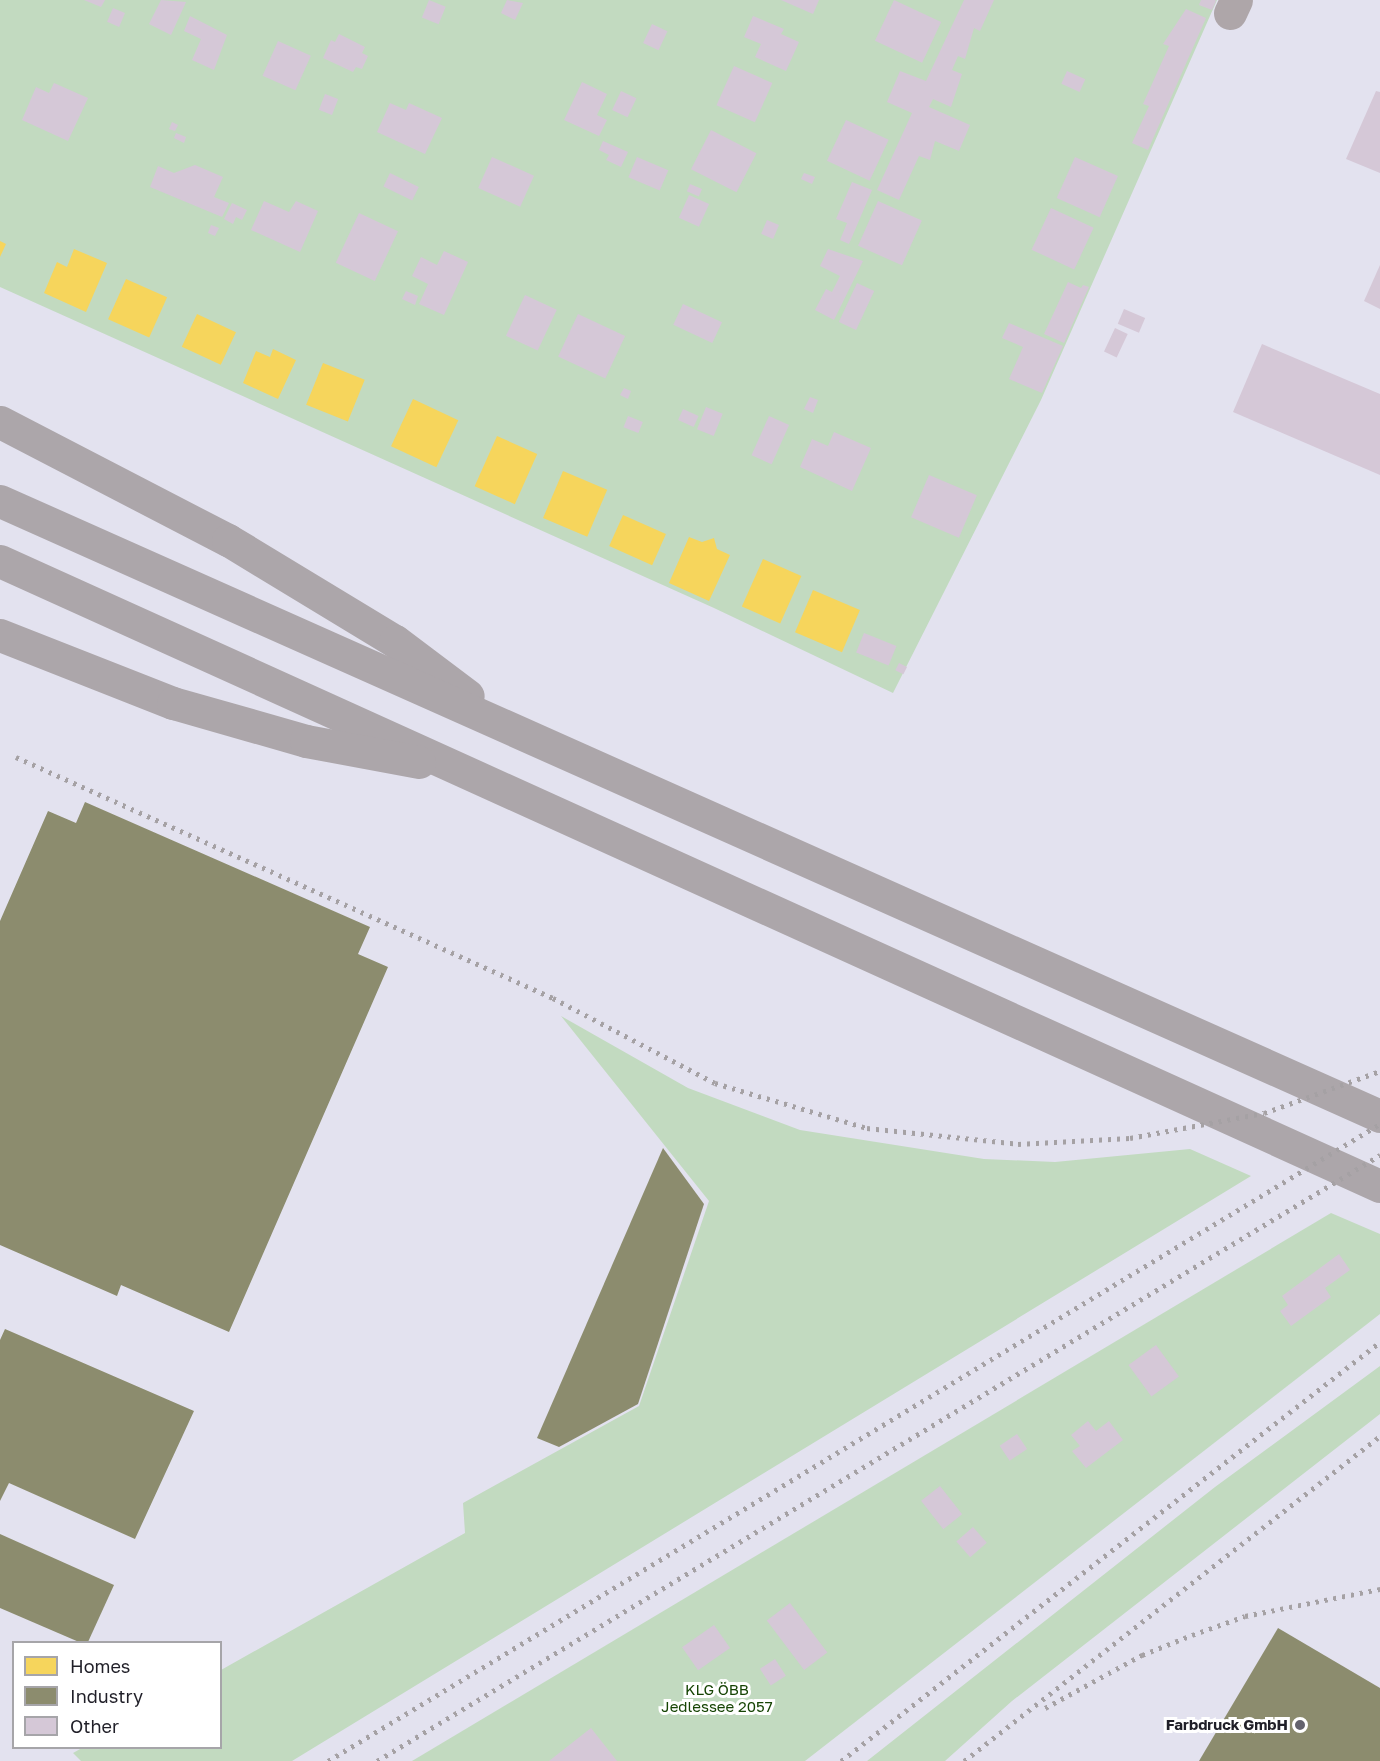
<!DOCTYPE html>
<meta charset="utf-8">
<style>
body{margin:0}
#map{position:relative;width:1380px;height:1761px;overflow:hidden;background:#e3e2ef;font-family:"Golos Text",sans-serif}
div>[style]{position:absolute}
.green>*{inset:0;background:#c2dac0}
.homes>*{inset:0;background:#f6d55c;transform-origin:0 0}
.industry>*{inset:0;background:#8c8c6e}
.building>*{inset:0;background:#d5c8d7;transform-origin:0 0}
.minor>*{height:33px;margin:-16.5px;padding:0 16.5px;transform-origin:16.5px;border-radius:16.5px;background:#aea6a9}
.highway>*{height:33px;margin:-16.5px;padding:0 16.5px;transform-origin:16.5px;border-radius:16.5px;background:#aca6aa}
.rail>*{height:4.5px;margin-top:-2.25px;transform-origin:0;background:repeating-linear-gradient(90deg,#a5a1a4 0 3px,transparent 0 9px)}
.dots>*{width:16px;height:16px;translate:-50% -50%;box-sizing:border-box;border:3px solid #fff;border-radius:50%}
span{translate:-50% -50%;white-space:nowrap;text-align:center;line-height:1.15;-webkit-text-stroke:6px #fff;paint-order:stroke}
.park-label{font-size:15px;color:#164404}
.poi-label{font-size:15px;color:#201f28;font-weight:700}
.right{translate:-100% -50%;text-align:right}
.legend{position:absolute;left:12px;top:1641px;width:210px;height:108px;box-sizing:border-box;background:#fff;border:2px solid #a6a5a9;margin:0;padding:8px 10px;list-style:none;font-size:18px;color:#201f28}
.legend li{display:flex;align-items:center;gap:12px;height:30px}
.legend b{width:30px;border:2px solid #a6a5a9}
</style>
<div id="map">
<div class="green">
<div style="clip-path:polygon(0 0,1217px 0,1041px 400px,893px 693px,714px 608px,0 287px)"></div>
<div style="clip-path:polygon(561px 1016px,688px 1088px,800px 1130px,984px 1159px,1055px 1162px,1190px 1149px,1251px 1176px,292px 1761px,81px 1761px,73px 1753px,82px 1748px,220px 1748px,221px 1670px,465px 1533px,463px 1503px,639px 1406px,709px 1201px)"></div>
<div style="clip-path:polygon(1331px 1213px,1380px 1234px,1380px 1314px,805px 1761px,412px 1761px)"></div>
<div style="clip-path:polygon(1380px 1366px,1380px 1414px,1012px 1701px,945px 1761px,867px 1761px,1215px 1487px)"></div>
</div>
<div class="homes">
<div style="clip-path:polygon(0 241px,6px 244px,0 257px)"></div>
<div style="clip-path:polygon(74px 249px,107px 263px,86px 312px,44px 293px,57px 262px,67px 267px)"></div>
<div style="left:126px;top:279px;width:45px;height:44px;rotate:24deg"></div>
<div style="left:197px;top:314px;width:43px;height:36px;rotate:25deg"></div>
<div style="clip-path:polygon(273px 349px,296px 360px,278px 399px,243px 383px,256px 351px,270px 357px)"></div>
<div style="left:323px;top:363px;width:45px;height:45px;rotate:22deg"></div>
<div style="left:413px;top:399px;width:50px;height:52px;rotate:25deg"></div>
<div style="left:497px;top:436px;width:44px;height:55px;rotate:24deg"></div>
<div style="left:563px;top:471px;width:48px;height:51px;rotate:23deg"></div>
<div style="left:623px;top:515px;width:47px;height:34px;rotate:24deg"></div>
<div style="clip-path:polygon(689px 537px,702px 542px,714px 538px,717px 549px,730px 555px,709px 601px,669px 583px)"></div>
<div style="left:763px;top:559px;width:42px;height:52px;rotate:24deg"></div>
<div style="left:813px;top:590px;width:51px;height:46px;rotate:23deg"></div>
</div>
<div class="industry">
<div style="clip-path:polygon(85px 802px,370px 927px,358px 954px,388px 967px,229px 1332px,121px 1285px,117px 1296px,0 1245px,0 921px,48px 811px,76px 823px)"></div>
<div style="clip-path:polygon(663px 1148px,704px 1204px,638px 1404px,559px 1447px,537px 1438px)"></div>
<div style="clip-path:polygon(5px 1329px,194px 1411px,135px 1539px,9px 1483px,0 1501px,0 1340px)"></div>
<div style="clip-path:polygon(0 1534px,114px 1585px,88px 1642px,79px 1642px,0 1608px)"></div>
<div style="clip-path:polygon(1278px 1628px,1380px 1688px,1380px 1761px,1199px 1761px)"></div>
</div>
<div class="building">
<div style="clip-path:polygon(84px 0,105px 0,101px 7px)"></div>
<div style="clip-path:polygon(161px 0,186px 2px,171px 35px,149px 24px)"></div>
<div style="left:429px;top:0;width:18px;height:19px;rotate:22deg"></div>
<div style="clip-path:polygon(507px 0,523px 3px,515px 20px,501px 13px)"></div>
<div style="clip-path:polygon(781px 0,819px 0,813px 14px)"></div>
<div style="left:894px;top:0;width:52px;height:45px;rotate:25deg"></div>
<div style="clip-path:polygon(964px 0,994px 0,980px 31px,974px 28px,965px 59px,958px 56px,952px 70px,962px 74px,951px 107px,933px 99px,929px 107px,970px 125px,959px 151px,935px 141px,930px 160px,919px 156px,899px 200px,877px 190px,912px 113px,887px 102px,900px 71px,926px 81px)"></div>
<div style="clip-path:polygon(1201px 0,1215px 0,1216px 1px,1212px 10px,1199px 5px)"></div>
<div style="left:113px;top:8px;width:13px;height:15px;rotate:23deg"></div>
<div style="clip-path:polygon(1186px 9px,1206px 18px,1148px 150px,1132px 143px,1149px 106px,1143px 104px,1169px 46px,1163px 44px)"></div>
<div style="clip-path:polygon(190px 16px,227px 35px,214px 70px,192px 60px,201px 39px,184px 31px)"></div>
<div style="clip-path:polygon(753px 16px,784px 29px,781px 34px,799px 42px,786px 71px,755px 57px,761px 44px,744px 37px)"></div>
<div style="left:652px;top:24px;width:17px;height:21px;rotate:25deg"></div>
<div style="clip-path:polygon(339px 34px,365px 47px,362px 53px,368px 56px,362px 69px,356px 67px,353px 72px,323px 58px,331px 40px,335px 42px)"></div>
<div style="left:278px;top:41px;width:36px;height:38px;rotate:24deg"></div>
<div style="left:734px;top:66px;width:42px;height:43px;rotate:24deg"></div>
<div style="left:1067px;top:71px;width:20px;height:14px;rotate:24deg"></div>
<div style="clip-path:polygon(582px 82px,607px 94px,597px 115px,607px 120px,599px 136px,564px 120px)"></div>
<div style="clip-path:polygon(54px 83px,88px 98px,68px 141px,22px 120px,36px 87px,49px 93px)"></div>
<div style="left:621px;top:91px;width:17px;height:21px;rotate:25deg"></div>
<div style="clip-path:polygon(1376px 91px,1380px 92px,1380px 173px,1346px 159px)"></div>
<div style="left:325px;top:94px;width:14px;height:17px;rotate:21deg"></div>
<div style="clip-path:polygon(390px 103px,406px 110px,409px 103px,442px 118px,425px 154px,377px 132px)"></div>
<div style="left:846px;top:120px;width:47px;height:45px;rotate:25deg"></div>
<div style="clip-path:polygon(172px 122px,178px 125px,175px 131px,169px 129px)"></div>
<div style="left:711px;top:130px;width:51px;height:44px;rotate:27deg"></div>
<div style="clip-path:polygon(176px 133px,186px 137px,184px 143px,174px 138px)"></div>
<div style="clip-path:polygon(603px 141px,628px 152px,621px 167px,606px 160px,609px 155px,599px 150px)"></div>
<div style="left:492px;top:157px;width:46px;height:34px;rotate:24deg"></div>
<div style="left:637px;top:157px;width:34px;height:22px;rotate:23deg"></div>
<div style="left:1075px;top:157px;width:47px;height:45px;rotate:24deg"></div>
<div style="clip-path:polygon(195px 165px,223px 177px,214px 197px,229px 203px,222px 217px,150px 187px,158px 166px,174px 173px)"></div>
<div style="left:390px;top:173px;width:32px;height:15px;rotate:26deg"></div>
<div style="clip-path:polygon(804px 173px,815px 177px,812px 184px,801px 179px)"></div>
<div style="clip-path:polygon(852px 182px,872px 190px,849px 244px,840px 240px,847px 223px,836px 219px)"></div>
<div style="left:690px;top:184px;width:13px;height:8px;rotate:23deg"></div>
<div style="left:689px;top:195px;width:22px;height:25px;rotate:24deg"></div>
<div style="clip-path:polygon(264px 201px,289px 212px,296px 201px,318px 211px,300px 252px,251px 230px)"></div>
<div style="left:878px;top:201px;width:48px;height:49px;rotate:24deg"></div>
<div style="clip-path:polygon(232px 203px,247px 210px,242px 220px,236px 217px,233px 224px,224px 219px)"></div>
<div style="left:1051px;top:208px;width:47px;height:46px;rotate:25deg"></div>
<div style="left:359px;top:213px;width:43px;height:55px;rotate:25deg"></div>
<div style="left:767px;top:220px;width:13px;height:15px;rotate:23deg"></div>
<div style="clip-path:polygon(211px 225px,219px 228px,215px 236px,208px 233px)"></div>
<div style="clip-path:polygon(828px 249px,863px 261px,834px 320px,815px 310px,826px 289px,832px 292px,840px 276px,820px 266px)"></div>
<div style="clip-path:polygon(444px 251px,468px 262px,444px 315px,419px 304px,428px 284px,412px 276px,421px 257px,437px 265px)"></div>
<div style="clip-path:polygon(1380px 265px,1380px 309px,1364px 301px)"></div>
<div style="clip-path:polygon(1068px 282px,1081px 288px,1083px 285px,1089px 287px,1064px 343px,1044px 334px)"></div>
<div style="left:857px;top:283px;width:19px;height:43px;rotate:25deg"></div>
<div style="clip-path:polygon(406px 291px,418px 296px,415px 305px,402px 299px)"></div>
<div style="left:525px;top:295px;width:35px;height:45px;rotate:25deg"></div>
<div style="left:683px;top:304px;width:43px;height:23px;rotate:25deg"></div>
<div style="left:1124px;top:309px;width:23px;height:16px;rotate:23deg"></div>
<div style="left:578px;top:314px;width:52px;height:47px;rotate:25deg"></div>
<div style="clip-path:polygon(1009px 323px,1063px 346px,1042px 393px,1009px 379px,1023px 347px,1002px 338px)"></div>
<div style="left:1115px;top:328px;width:14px;height:26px;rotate:25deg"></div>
<div style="clip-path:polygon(1262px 344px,1380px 394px,1380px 475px,1233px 412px)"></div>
<div style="clip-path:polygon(624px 388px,631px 391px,628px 399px,620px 395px)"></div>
<div style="clip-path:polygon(810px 397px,818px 400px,813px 413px,804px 409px)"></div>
<div style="left:706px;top:407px;width:18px;height:24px;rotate:22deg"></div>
<div style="left:683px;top:409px;width:17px;height:12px;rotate:24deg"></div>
<div style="left:628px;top:416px;width:16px;height:12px;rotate:22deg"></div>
<div style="left:769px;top:416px;width:22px;height:43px;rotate:24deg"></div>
<div style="clip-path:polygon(834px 432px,871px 448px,852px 491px,800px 467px,812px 439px,828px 446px)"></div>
<div style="left:929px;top:475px;width:52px;height:46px;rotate:23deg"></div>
<div style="left:864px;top:633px;width:35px;height:21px;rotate:22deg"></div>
<div style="left:899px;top:663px;width:9px;height:8px;rotate:27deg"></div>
<div style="clip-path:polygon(1339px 1254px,1350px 1270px,1325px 1288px,1331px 1297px,1291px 1326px,1280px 1311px,1288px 1305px,1282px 1296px)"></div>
<div style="left:1156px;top:1345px;width:39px;height:34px;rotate:54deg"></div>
<div style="clip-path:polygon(1088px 1421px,1096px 1431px,1109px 1421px,1123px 1440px,1086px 1468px,1072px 1451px,1080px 1446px,1071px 1435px)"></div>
<div style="left:1017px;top:1434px;width:18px;height:21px;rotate:56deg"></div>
<div style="left:940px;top:1486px;width:36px;height:24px;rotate:52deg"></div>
<div style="left:973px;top:1527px;width:21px;height:22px;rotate:49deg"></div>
<div style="left:790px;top:1603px;width:62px;height:29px;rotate:53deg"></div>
<div style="left:714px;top:1625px;width:28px;height:39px;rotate:55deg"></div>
<div style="left:775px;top:1659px;width:20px;height:18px;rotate:57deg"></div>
<div style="clip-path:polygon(591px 1728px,617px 1761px,549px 1761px)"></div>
</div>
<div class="minor">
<div style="left:1230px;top:13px;width:14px;rotate:-65deg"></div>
</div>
<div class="highway">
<div style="left:0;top:422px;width:257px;rotate:27.4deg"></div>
<div style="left:228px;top:540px;width:195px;rotate:31.2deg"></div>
<div style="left:395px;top:641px;width:91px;rotate:37deg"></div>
<div style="left:0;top:501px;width:1511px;rotate:24.02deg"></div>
<div style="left:0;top:561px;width:1515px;rotate:24.37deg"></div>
<div style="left:0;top:635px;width:186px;rotate:21.5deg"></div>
<div style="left:173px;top:703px;width:138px;rotate:15.9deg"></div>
<div style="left:306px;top:741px;width:115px;rotate:10.5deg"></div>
</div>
<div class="rail">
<div style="left:16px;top:757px;width:589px;rotate:24.17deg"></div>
<div style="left:553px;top:998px;width:183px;rotate:27.7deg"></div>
<div style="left:715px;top:1083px;width:159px;rotate:16.5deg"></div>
<div style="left:867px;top:1128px;width:152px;rotate:6deg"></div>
<div style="left:1018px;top:1144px;width:112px;rotate:-3.1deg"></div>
<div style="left:1130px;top:1138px;width:136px;rotate:-10.6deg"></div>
<div style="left:1264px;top:1113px;width:123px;rotate:-19.9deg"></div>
<div style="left:1045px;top:1708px;width:111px;rotate:-28.7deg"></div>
<div style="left:1142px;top:1655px;width:54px;rotate:-21.8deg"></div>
<div style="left:1192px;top:1635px;width:56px;rotate:-19.7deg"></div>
<div style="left:1245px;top:1616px;width:138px;rotate:-11.3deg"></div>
<div style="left:328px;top:1761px;width:1230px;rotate:-31.2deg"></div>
<div style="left:377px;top:1761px;width:1172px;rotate:-31.14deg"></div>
<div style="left:841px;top:1761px;width:683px;rotate:-37.86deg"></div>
<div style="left:964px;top:1761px;width:528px;rotate:-38deg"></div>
</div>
<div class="dots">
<div style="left:1300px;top:1725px;background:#64636e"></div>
</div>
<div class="park-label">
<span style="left:717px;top:1698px">KLG ÖBB<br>Jedlessee 2057</span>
</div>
<div class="poi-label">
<span class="right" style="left:1288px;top:1725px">Farbdruck GmbH</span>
</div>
<ul class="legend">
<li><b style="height:16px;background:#f6d55c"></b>Homes</li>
<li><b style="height:16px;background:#8c8c6e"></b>Industry</li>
<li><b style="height:16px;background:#d5c8d7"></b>Other</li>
</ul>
</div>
